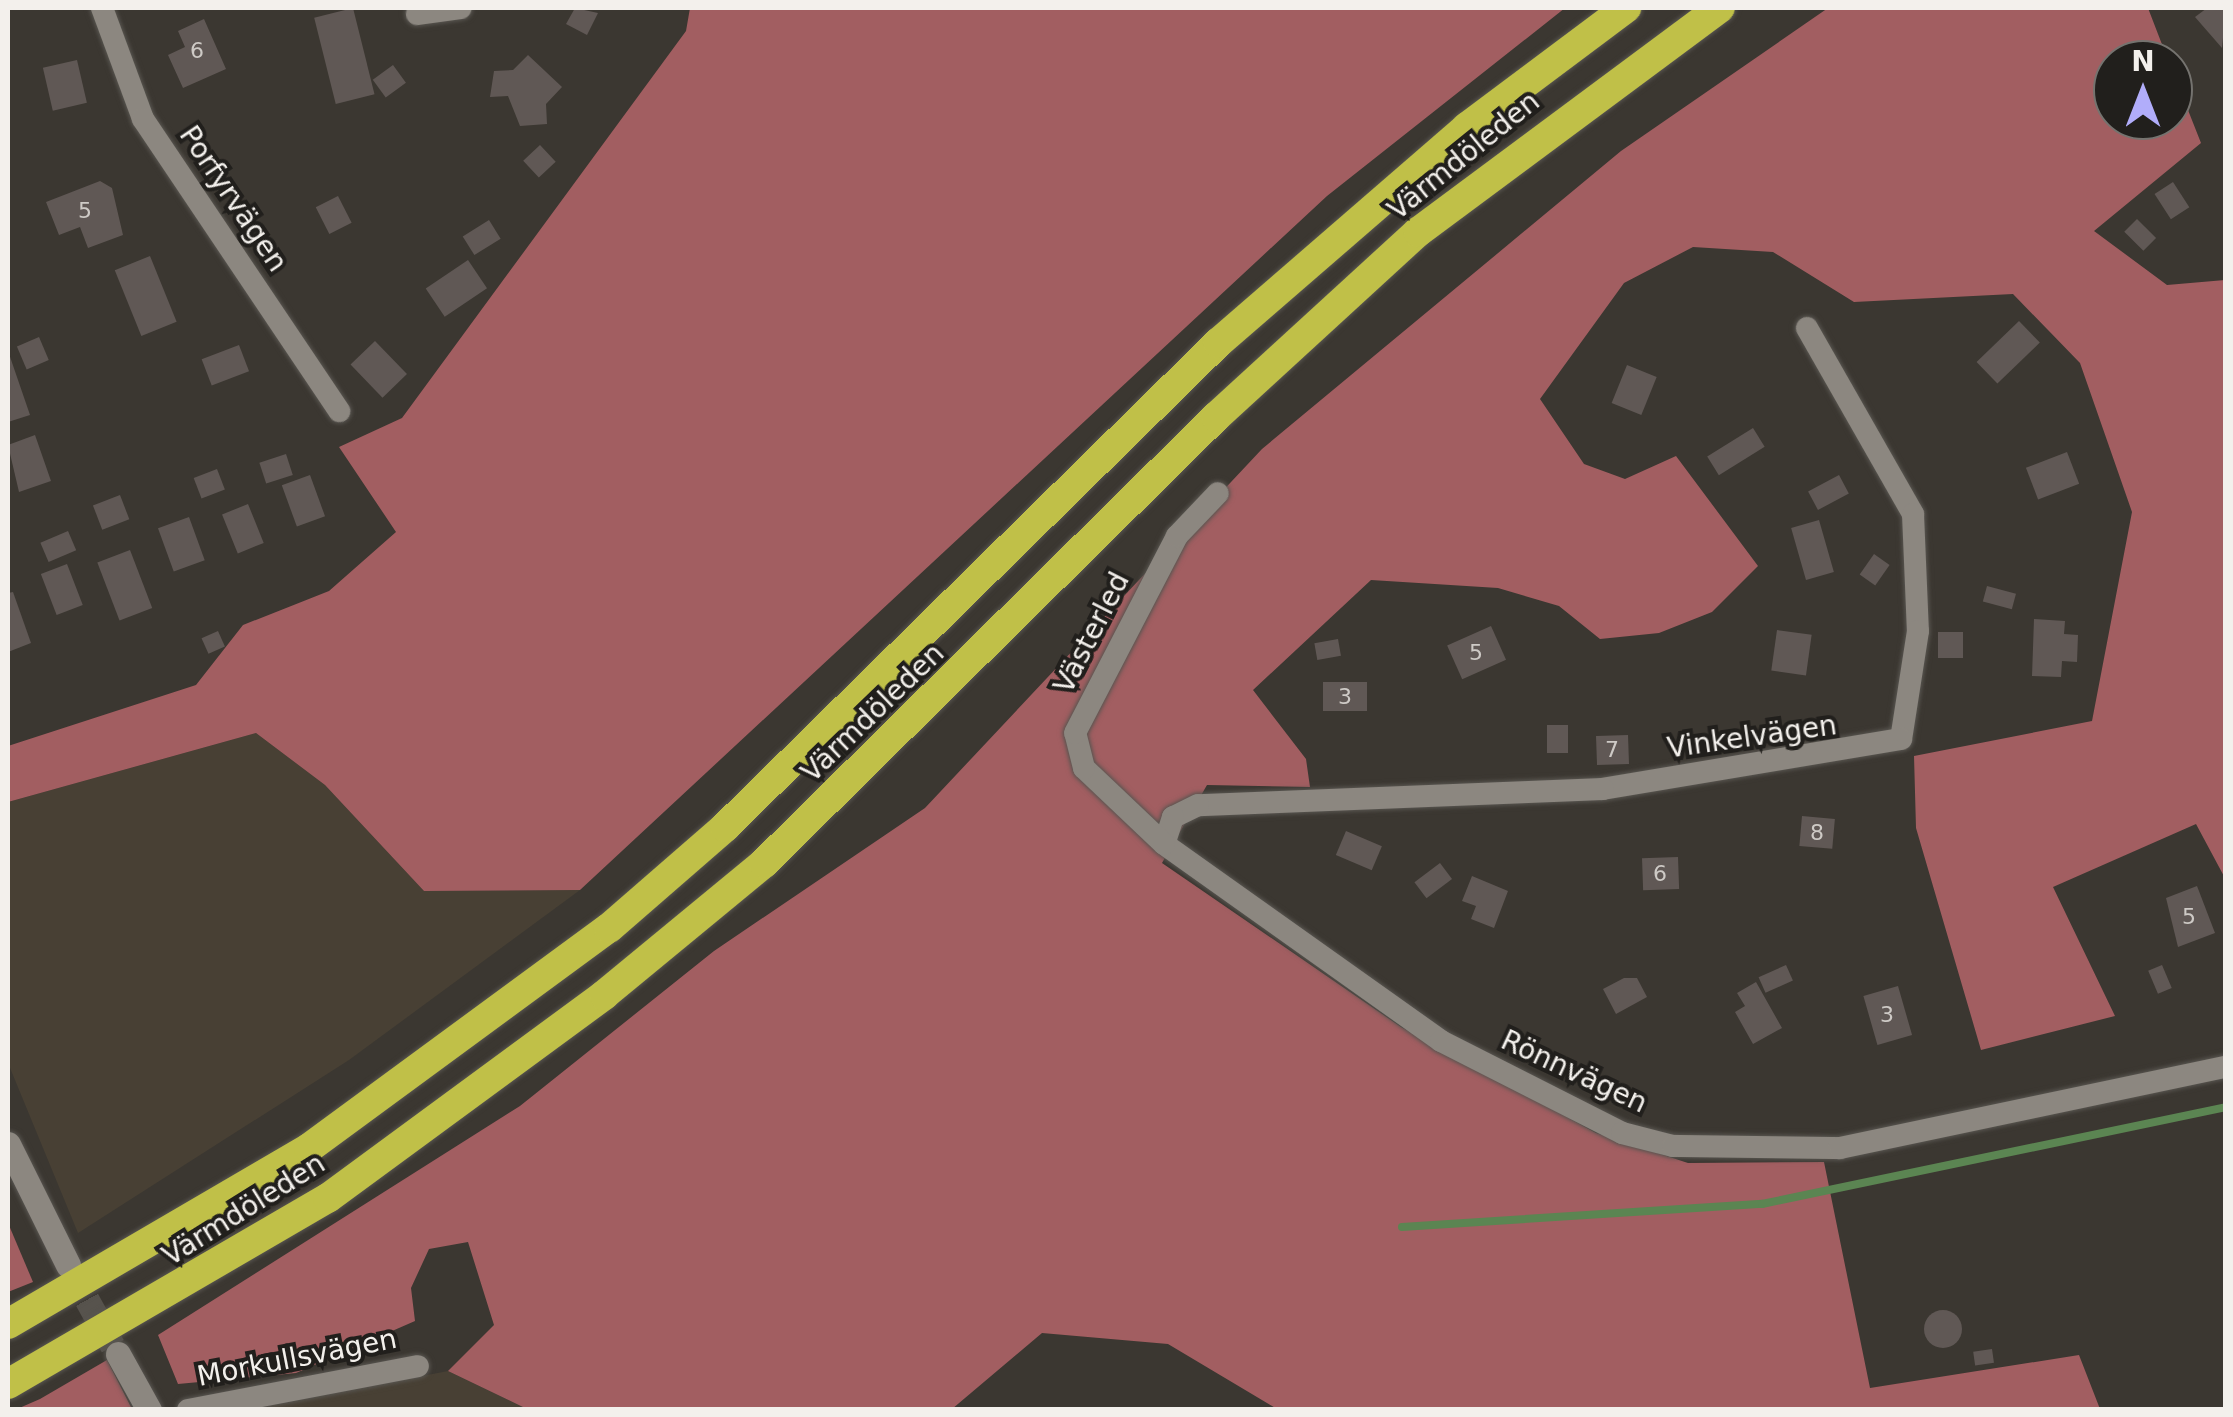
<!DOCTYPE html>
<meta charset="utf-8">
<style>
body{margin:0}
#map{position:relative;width:2233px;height:1417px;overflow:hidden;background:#3b3731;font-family:"DejaVu Sans",sans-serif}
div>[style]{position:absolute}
.built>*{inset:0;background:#484034}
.forest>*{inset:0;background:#a25e61}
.stream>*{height:8px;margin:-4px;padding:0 4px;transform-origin:4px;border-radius:4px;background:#5b8552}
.building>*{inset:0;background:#605855;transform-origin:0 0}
.round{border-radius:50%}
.tertiary-tunnel>*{height:25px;margin-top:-12.5px;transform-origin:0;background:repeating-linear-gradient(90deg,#57534d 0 25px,transparent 0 37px)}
.roads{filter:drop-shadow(0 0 2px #585550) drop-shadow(0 0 2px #585550)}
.minor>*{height:22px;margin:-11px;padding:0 11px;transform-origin:11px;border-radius:11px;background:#8c8780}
.tertiary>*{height:25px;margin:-12.5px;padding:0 12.5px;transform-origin:12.5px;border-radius:12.5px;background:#8c8780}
.motorway>*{height:30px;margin:-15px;padding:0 15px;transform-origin:15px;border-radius:15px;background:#c0c048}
span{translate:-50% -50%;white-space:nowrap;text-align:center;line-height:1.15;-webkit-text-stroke:8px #211f1c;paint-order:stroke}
.number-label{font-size:22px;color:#cecac6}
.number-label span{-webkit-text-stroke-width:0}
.street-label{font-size:28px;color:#f3f0ec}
.frame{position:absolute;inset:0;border:10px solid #f3f0ec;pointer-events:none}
.north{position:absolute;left:2093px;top:40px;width:100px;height:100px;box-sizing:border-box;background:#211f1c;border:2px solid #75736f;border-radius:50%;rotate:0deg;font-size:28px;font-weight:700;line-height:40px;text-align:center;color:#f3f0ec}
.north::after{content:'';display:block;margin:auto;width:35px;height:45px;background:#b1adfa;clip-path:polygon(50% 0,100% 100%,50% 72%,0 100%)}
</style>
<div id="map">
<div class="built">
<div style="clip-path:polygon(256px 733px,325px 785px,424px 891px,580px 890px,349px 1060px,78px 1233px,8px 1063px,8px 802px)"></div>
<div style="clip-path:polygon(448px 1371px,527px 1409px,248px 1410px)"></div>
</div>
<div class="forest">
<div style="clip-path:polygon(690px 8px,1565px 8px,1327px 196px,580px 890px,424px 891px,325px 785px,256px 733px,8px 802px,8px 746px,196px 685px,243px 625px,329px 591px,396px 532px,339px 447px,402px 418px,686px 31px)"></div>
<div style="clip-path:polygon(1828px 8px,2148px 8px,2168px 60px,2113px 60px,2113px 120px,2173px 120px,2173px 72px,2201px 143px,2094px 231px,2167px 285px,2225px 280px,2226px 880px,2196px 824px,2053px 887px,2115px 1016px,1981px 1050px,1916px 828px,1914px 756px,2092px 721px,2132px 512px,2080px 363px,2013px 294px,1854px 302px,1773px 252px,1693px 247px,1624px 283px,1540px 399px,1584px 464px,1625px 479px,1676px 456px,1758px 566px,1712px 612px,1659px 633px,1600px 639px,1559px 606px,1498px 588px,1371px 580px,1253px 690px,1306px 759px,1310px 787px,1207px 785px,1162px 863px,1401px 1027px,1596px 1133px,1688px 1163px,1824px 1162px,1870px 1388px,2079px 1355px,2100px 1409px,1277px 1409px,1168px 1344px,1042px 1333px,952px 1409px,527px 1409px,448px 1371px,494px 1325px,468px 1242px,429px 1249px,411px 1288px,415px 1321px,296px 1373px,178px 1384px,158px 1335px,520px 1106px,714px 951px,925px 808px,1262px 449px,1621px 151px)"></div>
<div style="clip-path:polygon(8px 1223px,33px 1282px,8px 1292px)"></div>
<div style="clip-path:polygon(107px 1360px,132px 1409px,17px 1409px,40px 1399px)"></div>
</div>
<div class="stream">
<div style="left:1402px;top:1227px;width:361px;rotate:-3.7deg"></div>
<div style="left:1762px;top:1204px;width:474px;rotate:-11.8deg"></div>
</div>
<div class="building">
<div style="left:353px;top:8px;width:89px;height:40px;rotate:76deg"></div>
<div style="clip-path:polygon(575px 8px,598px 13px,587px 35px,566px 24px)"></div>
<div style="clip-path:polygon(2207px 8px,2226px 8px,2222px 48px,2195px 17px)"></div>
<div style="clip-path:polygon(204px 19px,226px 69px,183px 88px,168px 55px,185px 47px,178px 31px)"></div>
<div style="clip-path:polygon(528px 55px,562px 87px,546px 104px,547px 124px,520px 126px,508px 96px,490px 97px,494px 71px,513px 70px)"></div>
<div style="left:77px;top:60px;width:44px;height:35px;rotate:77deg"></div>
<div style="left:393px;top:65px;width:22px;height:25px;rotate:54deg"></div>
<div style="left:540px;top:145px;width:23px;height:23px;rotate:47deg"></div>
<div style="clip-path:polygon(100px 181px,112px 188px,123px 235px,88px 248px,80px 227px,59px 235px,46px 202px)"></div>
<div style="left:2173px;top:182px;width:30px;height:22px;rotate:57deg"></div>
<div style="left:338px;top:196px;width:30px;height:25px;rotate:63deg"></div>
<div style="left:2137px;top:219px;width:27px;height:18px;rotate:45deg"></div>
<div style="left:489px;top:220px;width:22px;height:31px;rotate:58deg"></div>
<div style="left:150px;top:256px;width:71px;height:38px;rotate:68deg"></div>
<div style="left:468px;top:260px;width:34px;height:51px;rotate:56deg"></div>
<div style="left:2019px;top:321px;width:30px;height:59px;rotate:46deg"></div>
<div style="left:39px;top:337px;width:25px;height:24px;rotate:67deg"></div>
<div style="left:375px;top:341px;width:46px;height:34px;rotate:46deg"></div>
<div style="left:239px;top:345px;width:28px;height:40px;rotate:69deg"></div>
<div style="clip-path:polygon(8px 351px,30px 415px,8px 422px)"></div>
<div style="left:1627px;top:365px;width:32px;height:41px;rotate:22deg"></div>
<div style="left:1753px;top:428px;width:22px;height:54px;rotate:58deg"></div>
<div style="clip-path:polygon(35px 435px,51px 481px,19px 492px,8px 445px)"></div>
<div style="left:2067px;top:452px;width:34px;height:44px;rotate:69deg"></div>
<div style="left:286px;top:454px;width:22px;height:28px;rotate:72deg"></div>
<div style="left:217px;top:469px;width:22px;height:25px;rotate:69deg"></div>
<div style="left:310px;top:475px;width:44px;height:30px;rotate:70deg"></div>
<div style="left:1839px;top:475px;width:21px;height:35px;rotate:62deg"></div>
<div style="left:120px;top:495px;width:26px;height:29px;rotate:69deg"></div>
<div style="left:248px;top:504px;width:42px;height:28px;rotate:68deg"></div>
<div style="left:189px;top:517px;width:46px;height:33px;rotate:70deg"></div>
<div style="left:1819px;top:520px;width:54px;height:29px;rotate:74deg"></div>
<div style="left:68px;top:531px;width:21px;height:30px;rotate:67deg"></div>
<div style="left:130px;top:550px;width:62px;height:35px;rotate:69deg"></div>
<div style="left:1874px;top:554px;width:19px;height:25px;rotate:35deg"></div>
<div style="left:67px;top:564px;width:44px;height:28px;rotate:69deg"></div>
<div style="left:1987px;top:586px;width:30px;height:16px;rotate:15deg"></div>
<div style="clip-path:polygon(13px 592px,31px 643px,8px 652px,8px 593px)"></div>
<div style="clip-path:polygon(2034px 619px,2065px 621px,2064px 634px,2078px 635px,2077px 662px,2062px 661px,2061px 677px,2032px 676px)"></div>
<div style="left:1491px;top:626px;width:37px;height:48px;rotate:66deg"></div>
<div style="left:1777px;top:630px;width:35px;height:41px;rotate:8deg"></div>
<div style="left:218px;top:631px;width:17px;height:18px;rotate:66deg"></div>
<div style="left:1938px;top:632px;width:25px;height:26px"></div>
<div style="left:1338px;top:639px;width:17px;height:24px;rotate:80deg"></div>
<div style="left:1367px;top:682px;width:29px;height:44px;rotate:90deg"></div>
<div style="left:1547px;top:725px;width:21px;height:28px"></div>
<div style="left:1628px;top:735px;width:29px;height:32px;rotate:88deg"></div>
<div style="left:1802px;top:816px;width:33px;height:30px;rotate:5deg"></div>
<div style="left:1346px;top:831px;width:39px;height:26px;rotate:23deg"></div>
<div style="left:1678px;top:857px;width:32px;height:36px;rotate:88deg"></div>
<div style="left:1440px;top:863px;width:20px;height:32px;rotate:53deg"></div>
<div style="clip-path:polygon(1472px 876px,1508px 891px,1494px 928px,1471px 919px,1476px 906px,1462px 901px)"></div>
<div style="clip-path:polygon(2197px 886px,2215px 933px,2178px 947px,2166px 898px)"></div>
<div style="left:1786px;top:965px;width:17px;height:30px;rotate:66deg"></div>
<div style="left:2162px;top:965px;width:25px;height:15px;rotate:67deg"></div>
<div style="clip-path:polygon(1624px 978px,1637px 978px,1647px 997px,1616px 1014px,1603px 989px)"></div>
<div style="clip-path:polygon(1756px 982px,1782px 1028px,1753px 1044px,1735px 1012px,1745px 1006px,1737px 993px)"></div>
<div style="left:1898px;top:986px;width:51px;height:36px;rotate:74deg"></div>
<div class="round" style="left:1924px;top:1310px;width:38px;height:38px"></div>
<div style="left:1992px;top:1349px;width:14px;height:19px;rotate:82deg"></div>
</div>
<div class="tertiary-tunnel">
<div style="left:69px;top:1267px;width:90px;rotate:60.9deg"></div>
</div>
<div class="roads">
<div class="minor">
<div style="left:102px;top:8px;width:118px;rotate:69.7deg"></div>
<div style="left:143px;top:119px;width:352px;rotate:56.1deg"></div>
<div style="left:417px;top:14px;width:44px;rotate:-7.8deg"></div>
<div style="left:1807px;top:328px;width:214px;rotate:60.3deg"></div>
<div style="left:1913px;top:514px;width:117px;rotate:87.6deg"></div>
<div style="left:1918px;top:631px;width:109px;rotate:98.9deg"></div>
<div style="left:1901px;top:739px;width:302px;rotate:170.5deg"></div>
<div style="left:1603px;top:789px;width:405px;rotate:177.7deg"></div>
<div style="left:1198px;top:805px;width:28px;rotate:154deg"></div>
<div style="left:1173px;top:817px;width:28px;rotate:108deg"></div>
<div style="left:1164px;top:844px;width:340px;rotate:35.4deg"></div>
<div style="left:1441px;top:1041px;width:203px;rotate:26.9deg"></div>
<div style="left:1622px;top:1133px;width:53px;rotate:14.3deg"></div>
<div style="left:1673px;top:1146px;width:167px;rotate:0.7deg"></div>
<div style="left:1840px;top:1148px;width:394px;rotate:-11.9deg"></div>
<div style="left:1164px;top:844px;width:110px;rotate:-136.5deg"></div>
<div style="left:1084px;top:768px;width:36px;rotate:-104deg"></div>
<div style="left:1075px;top:733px;width:222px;rotate:-62.6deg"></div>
<div style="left:1177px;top:536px;width:59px;rotate:-46.4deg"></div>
<div style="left:188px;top:1410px;width:234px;rotate:-10.8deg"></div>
</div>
<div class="tertiary">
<div style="left:8px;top:1144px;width:135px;rotate:63.6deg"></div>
<div style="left:118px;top:1354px;width:64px;rotate:61deg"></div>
</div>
<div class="motorway">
<div style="left:8px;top:1324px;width:349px;rotate:-30.3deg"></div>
<div style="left:309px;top:1148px;width:372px;rotate:-36.3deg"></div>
<div style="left:609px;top:928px;width:154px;rotate:-41deg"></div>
<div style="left:725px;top:827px;width:691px;rotate:-44.47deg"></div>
<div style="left:1218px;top:343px;width:330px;rotate:-40.9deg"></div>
<div style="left:1467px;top:127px;width:199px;rotate:-36.8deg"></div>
<div style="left:8px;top:1384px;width:370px;rotate:-30.2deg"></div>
<div style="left:328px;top:1198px;width:343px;rotate:-36.3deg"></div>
<div style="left:604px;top:995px;width:207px;rotate:-39.5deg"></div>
<div style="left:764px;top:863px;width:635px;rotate:-44.62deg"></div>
<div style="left:1216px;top:417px;width:274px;rotate:-42.5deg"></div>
<div style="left:1418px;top:232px;width:376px;rotate:-36.6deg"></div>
</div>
</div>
<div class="number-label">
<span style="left:197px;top:51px">6</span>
<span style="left:85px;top:211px">5</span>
<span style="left:1476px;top:653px">5</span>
<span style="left:1345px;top:697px">3</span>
<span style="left:1612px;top:750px">7</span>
<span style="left:1817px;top:833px">8</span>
<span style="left:1660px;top:874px">6</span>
<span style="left:2189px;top:917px">5</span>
<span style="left:1887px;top:1015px">3</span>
</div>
<div class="street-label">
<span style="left:1464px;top:156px;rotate:-39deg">Värmdöleden</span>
<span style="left:233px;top:199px;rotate:56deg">Porfyrvägen</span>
<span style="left:1092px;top:633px;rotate:-63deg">Västerled</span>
<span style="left:873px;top:713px;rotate:-44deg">Värmdöleden</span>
<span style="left:1752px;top:737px;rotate:-8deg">Vinkelvägen</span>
<span style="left:1574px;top:1072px;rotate:25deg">Rönnvägen</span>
<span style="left:244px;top:1210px;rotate:-32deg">Värmdöleden</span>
<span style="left:297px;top:1358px;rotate:-11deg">Morkullsvägen</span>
</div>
<div class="frame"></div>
<div class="north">N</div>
</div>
